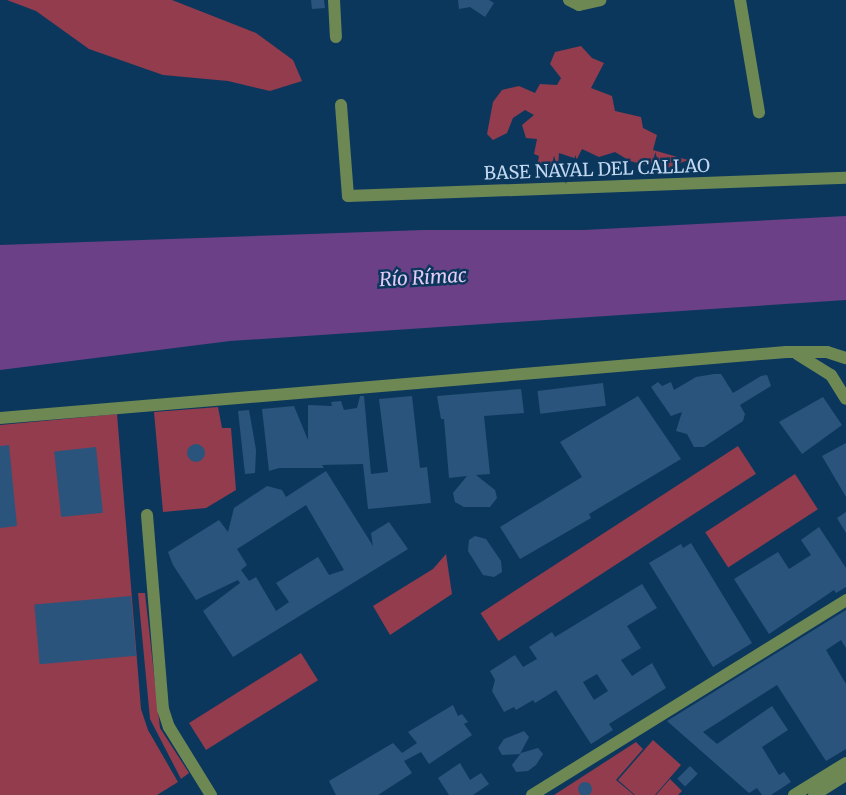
<!DOCTYPE html>
<meta charset="utf-8">
<style>
body{margin:0}
#map{position:relative;width:846px;height:795px;overflow:hidden;background:#0c375d;font-family:Merriweather,serif}
div>[style]{position:absolute}
.green>*{inset:0;background:#923c4d;transform-origin:0 0}
.water>*{inset:0;background:#6b4087}
.building>*{inset:0;background:#2b547d;transform-origin:0 0}
.round{border-radius:50%}
.minor>*{height:12px;margin:-6px;padding:0 6px;transform-origin:6px;border-radius:6px;background:#6e8854}
span{translate:-50% -50%;white-space:nowrap;text-align:center;line-height:1.15;-webkit-text-stroke:5px #0c375d;paint-order:stroke}
.street-label{font-size:18px;color:#c2d8f0}
.water-label{font-size:19px;color:#e3ccf4;font-style:italic}
</style>
<div id="map">
<div class="green">
<div style="clip-path:polygon(7px 0,172px 0,256px 33px,293px 60px,302px 81px,270px 91px,228px 81px,163px 75px,89px 49px,36px 11px)"></div>
<div style="clip-path:polygon(581px 46px,592px 58px,604px 63px,591px 88px,612px 96px,615px 111px,641px 117px,643px 128px,657px 135px,653px 150px,688px 160px,663px 170px,630px 161px,615px 152px,599px 157px,582px 149px,577px 159px,559px 153px,558px 166px,536px 171px,539px 156px,534px 154px,537px 139px,526px 138px,522px 125px,534px 115px,525px 110px,513px 118px,507px 133px,493px 140px,487px 134px,493px 102px,502px 90px,519px 86px,535px 93px,540px 84px,557px 85px,561px 78px,550px 64px,555px 52px)"></div>
<div style="clip-path:polygon(218px 407px,222px 428px,231px 428px,236px 490px,206px 508px,163px 512px,154px 412px)"></div>
<div style="clip-path:polygon(117px 414px,141px 709px,148px 730px,178px 782px,157px 795px,0 795px,0 425px)"></div>
<div style="left:738px;top:446px;width:33px;height:307px;rotate:57deg"></div>
<div style="left:795px;top:474px;width:42px;height:107px;rotate:57deg"></div>
<div style="clip-path:polygon(446px 554px,452px 594px,390px 635px,373px 606px,433px 569px)"></div>
<div style="clip-path:polygon(138px 593px,145px 593px,160px 728px,189px 773px,181px 779px,150px 719px)"></div>
<div style="left:301px;top:653px;width:32px;height:132px;rotate:58deg"></div>
<div style="clip-path:polygon(653px 740px,681px 765px,655px 795px,635px 795px,618px 780px)"></div>
<div style="clip-path:polygon(636px 742px,643px 749px,616px 780px,634px 795px,554px 795px)"></div>
<div style="clip-path:polygon(670px 779px,682px 791px,678px 795px,656px 795px)"></div>
</div>
<div class="water">
<div style="clip-path:polygon(846px 216px,846px 300px,230px 341px,0 370px,0 245px,424px 230px,584px 230px)"></div>
</div>
<div class="building">
<div style="clip-path:polygon(311px 0,324px 0,325px 8px,312px 9px)"></div>
<div style="clip-path:polygon(458px 0,489px 0,494px 3px,485px 17px,470px 7px,459px 9px)"></div>
<div style="clip-path:polygon(714px 374px,721px 374px,733px 393px,761px 376px,767px 375px,771px 386px,740px 405px,745px 414px,743px 421px,704px 447px,694px 447px,687px 434px,676px 431px,682px 412px,671px 416px,651px 387px,658px 382px,662px 386px,671px 382px,674px 390px,696px 377px)"></div>
<div style="left:603px;top:383px;width:23px;height:66px;rotate:83deg"></div>
<div style="clip-path:polygon(521px 389px,524px 413px,484px 416px,490px 474px,476px 475px,495px 490px,497px 498px,490px 507px,464px 507px,455px 502px,453px 493px,467px 476px,449px 478px,444px 419px,441px 419px,437px 396px)"></div>
<div style="clip-path:polygon(360px 396px,364px 396px,371px 474px,388px 472px,379px 399px,412px 396px,420px 468px,427px 467px,431px 503px,368px 509px,363px 464px,322px 465px,324px 468px,279px 468px,269px 471px,262px 409px,294px 406px,308px 440px,308px 405px,332px 406px,331px 402px,341px 401px,344px 410px,357px 408px)"></div>
<div style="clip-path:polygon(638px 396px,681px 459px,589px 514px,591px 518px,520px 559px,500px 527px,582px 477px,560px 442px)"></div>
<div style="clip-path:polygon(823px 397px,842px 425px,802px 454px,779px 422px)"></div>
<div style="clip-path:polygon(249px 410px,256px 450px,255px 473px,245px 474px,238px 411px)"></div>
<div style="clip-path:polygon(846px 443px,846px 497px,822px 456px)"></div>
<div class="round" style="left:187px;top:444px;width:18px;height:18px"></div>
<div style="clip-path:polygon(9px 445px,17px 526px,0 528px,0 446px)"></div>
<div style="left:96px;top:447px;width:66px;height:42px;rotate:84deg"></div>
<div style="clip-path:polygon(evenodd,326px 471px,373px 546px,371px 533px,389px 522px,408px 549px,233px 657px,203px 611px,240px 583px,238px 580px,196px 600px,173px 565px,168px 552px,219px 520px,228px 532px,234px 508px,267px 486px,282px 490px,286px 497px,326px 471px,306px 505px,344px 570px,329px 575px,318px 557px,276px 583px,289px 602px,276px 611px,256px 577px,249px 581px,241px 570px,247px 565px,237px 549px,306px 505px)"></div>
<div style="clip-path:polygon(846px 512px,846px 533px,837px 518px)"></div>
<div style="clip-path:polygon(819px 527px,846px 568px,846px 587px,836px 593px,834px 590px,769px 634px,734px 579px,778px 552px,789px 569px,811px 555px,801px 540px)"></div>
<div style="clip-path:polygon(475px 536px,486px 539px,501px 561px,502px 572px,494px 577px,483px 575px,468px 551px,469px 540px)"></div>
<div style="clip-path:polygon(691px 543px,752px 643px,713px 667px,649px 563px,681px 544px,683px 548px)"></div>
<div style="clip-path:polygon(evenodd,642px 584px,657px 608px,627px 626px,641px 648px,621px 660px,632px 676px,652px 663px,666px 688px,609px 724px,613px 730px,591px 744px,556px 690px,535px 703px,533px 700px,516px 710px,514px 707px,504px 712px,492px 691px,495px 680px,490px 671px,515px 655px,523px 667px,537px 659px,529px 647px,552px 632px,555px 637px,642px 584px,597px 674px,608px 691px,594px 700px,583px 682px,597px 674px)"></div>
<div style="left:131px;top:596px;width:60px;height:97px;rotate:85deg"></div>
<div style="clip-path:polygon(846px 610px,846px 648px,841px 640px,826px 650px,846px 684px,846px 749px,826px 761px,777px 685px,703px 732px,717px 744px,772px 706px,788px 730px,762px 747px,779px 775px,784px 772px,791px 782px,771px 795px,762px 795px,757px 788px,749px 793px,667px 721px)"></div>
<div style="clip-path:polygon(453px 705px,458px 716px,462px 714px,468px 722px,464px 724px,472px 735px,429px 764px,421px 752px,404px 761px,412px 773px,378px 795px,336px 795px,329px 781px,393px 743px,402px 753px,417px 743px,408px 732px)"></div>
<div style="clip-path:polygon(524px 731px,529px 737px,520px 754px,502px 755px,498px 748px,504px 739px)"></div>
<div style="clip-path:polygon(538px 748px,543px 754px,536px 765px,528px 771px,516px 772px,512px 765px,521px 753px)"></div>
<div style="clip-path:polygon(460px 763px,470px 780px,481px 773px,489px 784px,473px 795px,449px 795px,438px 778px)"></div>
<div style="left:690px;top:766px;width:11px;height:18px;rotate:45deg"></div>
<div class="round" style="left:578px;top:782px;width:14px;height:14px"></div>
</div>
<div class="minor">
<div style="left:334px;top:0;width:37px;rotate:87deg"></div>
<div style="left:569px;top:0;width:11px;rotate:27deg"></div>
<div style="left:579px;top:5px;width:22px;rotate:-13deg"></div>
<div style="left:740px;top:0;width:114px;rotate:80.4deg"></div>
<div style="left:341px;top:105px;width:91px;rotate:85.6deg"></div>
<div style="left:348px;top:196px;width:498px;rotate:-2.1deg"></div>
<div style="left:797px;top:354px;width:40px;rotate:32deg"></div>
<div style="left:831px;top:375px;width:28px;rotate:58deg"></div>
<div style="left:0;top:418px;width:789px;rotate:-4.8deg"></div>
<div style="left:786px;top:352px;width:41px"></div>
<div style="left:827px;top:352px;width:20px;rotate:18deg"></div>
<div style="left:147px;top:515px;width:195px;rotate:85.3deg"></div>
<div style="left:163px;top:709px;width:19px;rotate:72deg"></div>
<div style="left:169px;top:727px;width:80px;rotate:58.3deg"></div>
<div style="left:532px;top:795px;width:370px;rotate:-31.8deg"></div>
<div style="left:794px;top:795px;width:61px;rotate:-31.6deg"></div>
<div style="left:814px;top:795px;width:38px;rotate:-32deg"></div>
</div>
<div class="street-label">
<span style="left:597px;top:170px;rotate:-2deg">BASE NAVAL DEL CALLAO</span>
</div>
<div class="water-label">
<span style="left:423px;top:278px;rotate:-3deg">Río Rímac</span>
</div>
</div>
